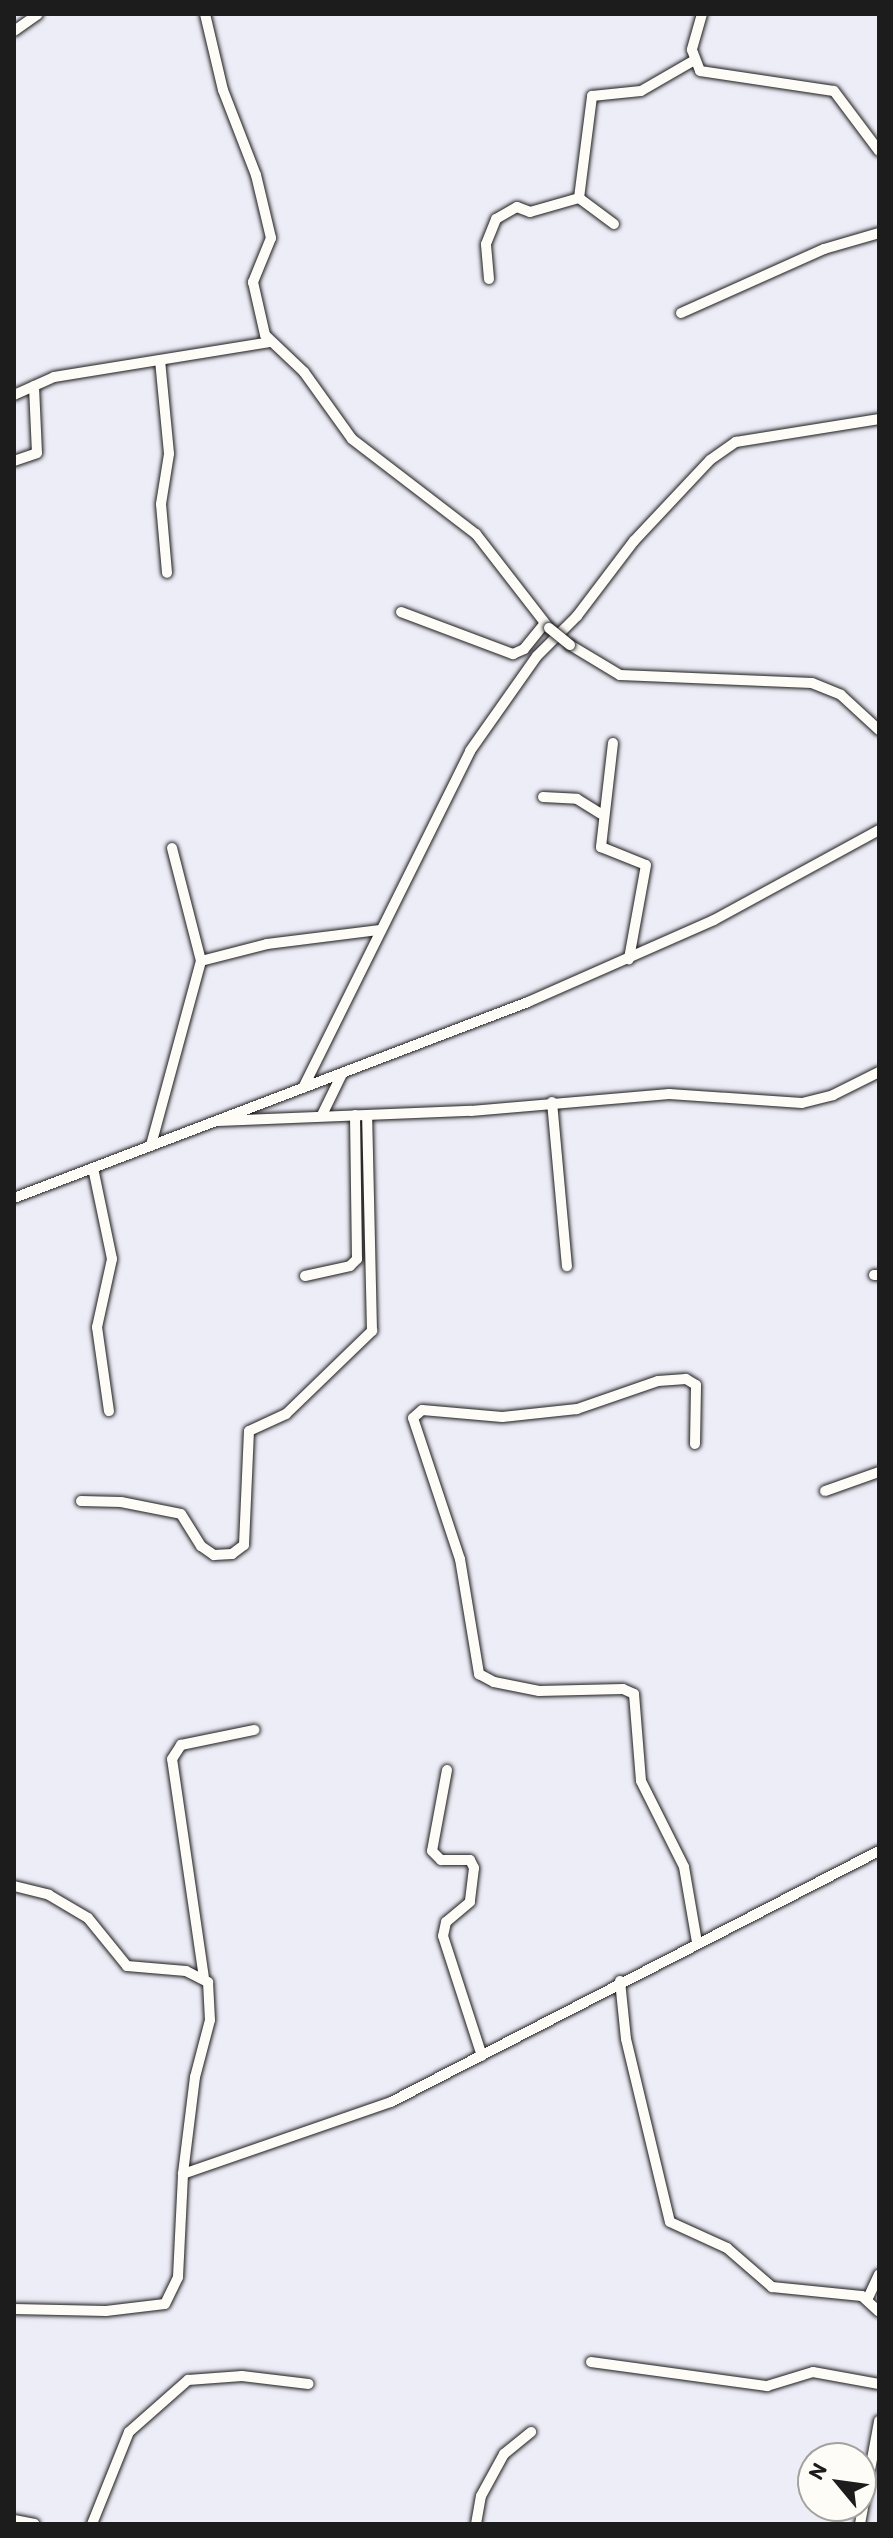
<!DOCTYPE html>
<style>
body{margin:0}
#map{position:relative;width:893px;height:2538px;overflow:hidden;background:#ededf8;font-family:Itim,sans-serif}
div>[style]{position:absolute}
.roads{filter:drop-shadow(0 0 2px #1c1c1c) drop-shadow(0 0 2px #1c1c1c)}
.street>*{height:10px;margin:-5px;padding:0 5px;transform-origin:5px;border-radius:5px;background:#fdfcf7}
.bridges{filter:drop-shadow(0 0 2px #1c1c1c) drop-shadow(0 0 2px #1c1c1c)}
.street-bridge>*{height:10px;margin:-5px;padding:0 5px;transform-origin:5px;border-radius:5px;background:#fdfcf7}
span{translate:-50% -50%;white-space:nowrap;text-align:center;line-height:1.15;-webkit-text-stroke:6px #fdfcf7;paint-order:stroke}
.frame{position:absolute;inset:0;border:16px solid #1c1c1c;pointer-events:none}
.north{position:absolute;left:797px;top:2442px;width:80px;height:80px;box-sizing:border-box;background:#fdfcf7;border:2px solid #a3a29f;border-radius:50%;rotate:299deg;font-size:22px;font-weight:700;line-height:32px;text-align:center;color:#1c1c1c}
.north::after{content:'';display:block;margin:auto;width:28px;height:36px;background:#1c1c1c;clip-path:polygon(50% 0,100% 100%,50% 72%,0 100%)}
</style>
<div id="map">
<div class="roads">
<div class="street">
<div style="left:205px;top:14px;width:78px;rotate:76.7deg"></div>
<div style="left:223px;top:90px;width:91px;rotate:68.8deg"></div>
<div style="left:256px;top:175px;width:65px;rotate:76.6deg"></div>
<div style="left:271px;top:238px;width:48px;rotate:112.2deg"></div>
<div style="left:253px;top:282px;width:54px;rotate:77.2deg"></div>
<div style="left:265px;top:335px;width:54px;rotate:43.5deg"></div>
<div style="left:304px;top:372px;width:82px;rotate:54.4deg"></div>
<div style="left:352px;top:439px;width:156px;rotate:37.5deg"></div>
<div style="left:476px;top:534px;width:119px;rotate:52.2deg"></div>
<div style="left:702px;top:14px;width:37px;rotate:106deg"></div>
<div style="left:692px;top:50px;width:22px;rotate:69deg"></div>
<div style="left:700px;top:71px;width:135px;rotate:8.5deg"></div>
<div style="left:834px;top:91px;width:75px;rotate:53.1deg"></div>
<div style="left:14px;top:31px;width:29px;rotate:-35deg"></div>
<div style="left:614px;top:224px;width:44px;rotate:-143.4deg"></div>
<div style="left:579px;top:198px;width:103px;rotate:-82.7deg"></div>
<div style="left:592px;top:96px;width:49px;rotate:-5.8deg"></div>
<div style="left:641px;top:91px;width:60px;rotate:-30deg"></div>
<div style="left:489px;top:279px;width:35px;rotate:-95deg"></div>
<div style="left:486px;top:244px;width:27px;rotate:-68deg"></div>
<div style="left:496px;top:219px;width:24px;rotate:-30deg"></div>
<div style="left:517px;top:207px;width:14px;rotate:21deg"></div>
<div style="left:530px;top:212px;width:51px;rotate:-15.9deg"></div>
<div style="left:681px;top:313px;width:157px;rotate:-24.1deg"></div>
<div style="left:824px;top:249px;width:57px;rotate:-16.2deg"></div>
<div style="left:160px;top:360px;width:94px;rotate:84.5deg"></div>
<div style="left:169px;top:454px;width:51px;rotate:99.1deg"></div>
<div style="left:161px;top:504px;width:69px;rotate:85deg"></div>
<div style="left:14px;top:395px;width:44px;rotate:-24.2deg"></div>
<div style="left:54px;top:377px;width:220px;rotate:-9.2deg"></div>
<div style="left:14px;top:461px;width:24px;rotate:-19deg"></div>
<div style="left:37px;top:453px;width:67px;rotate:-92.6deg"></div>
<div style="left:401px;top:612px;width:120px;rotate:20.6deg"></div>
<div style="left:513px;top:654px;width:12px;rotate:-24deg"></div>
<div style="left:524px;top:649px;width:33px;rotate:-51deg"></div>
<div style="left:570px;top:645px;width:58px;rotate:31deg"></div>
<div style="left:620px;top:675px;width:192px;rotate:2.4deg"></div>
<div style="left:812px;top:683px;width:31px;rotate:22deg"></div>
<div style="left:841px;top:695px;width:52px;rotate:42.6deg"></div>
<div style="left:613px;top:743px;width:105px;rotate:96.6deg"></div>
<div style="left:601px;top:847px;width:48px;rotate:21.8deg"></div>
<div style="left:646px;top:865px;width:96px;rotate:100.3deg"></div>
<div style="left:543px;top:797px;width:34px;rotate:3deg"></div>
<div style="left:577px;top:799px;width:28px;rotate:32deg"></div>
<div style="left:172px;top:848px;width:117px;rotate:75.6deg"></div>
<div style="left:303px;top:1088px;width:376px;rotate:-63.6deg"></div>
<div style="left:470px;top:751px;width:116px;rotate:-54.8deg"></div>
<div style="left:537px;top:656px;width:57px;rotate:-45deg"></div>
<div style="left:577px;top:616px;width:94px;rotate:-52.8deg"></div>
<div style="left:634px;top:541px;width:111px;rotate:-46.8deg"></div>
<div style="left:710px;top:460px;width:32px;rotate:-35deg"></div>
<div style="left:736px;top:442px;width:145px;rotate:-9.1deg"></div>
<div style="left:552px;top:1102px;width:165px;rotate:84.8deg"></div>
<div style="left:322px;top:1115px;width:46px;rotate:-64deg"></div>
<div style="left:218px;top:1121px;width:253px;rotate:-2.3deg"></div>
<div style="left:471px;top:1111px;width:199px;rotate:-4.9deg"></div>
<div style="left:669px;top:1094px;width:133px;rotate:3.9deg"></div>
<div style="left:802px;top:1103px;width:32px;rotate:-14deg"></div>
<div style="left:833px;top:1095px;width:51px;rotate:-26.6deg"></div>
<div style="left:151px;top:1145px;width:191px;rotate:-74.8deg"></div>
<div style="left:201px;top:961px;width:68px;rotate:-14.4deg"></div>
<div style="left:267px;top:944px;width:114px;rotate:-7.1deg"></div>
<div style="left:93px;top:1168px;width:93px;rotate:78.2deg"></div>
<div style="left:112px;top:1259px;width:70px;rotate:102.4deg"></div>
<div style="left:97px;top:1327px;width:85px;rotate:81.9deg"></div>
<div style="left:14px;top:1198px;width:550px;rotate:-20.87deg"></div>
<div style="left:528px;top:1002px;width:203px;rotate:-23.8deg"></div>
<div style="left:714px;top:920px;width:188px;rotate:-28.6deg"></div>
<div style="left:874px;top:1275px;width:5px"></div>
<div style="left:305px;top:1276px;width:46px;rotate:-12.5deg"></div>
<div style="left:350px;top:1266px;width:10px;rotate:-45deg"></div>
<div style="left:357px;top:1259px;width:144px;rotate:-90.8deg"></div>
<div style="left:695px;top:1444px;width:59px;rotate:-89deg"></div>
<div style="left:696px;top:1385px;width:12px;rotate:-149deg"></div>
<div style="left:686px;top:1379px;width:28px;rotate:176deg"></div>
<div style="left:658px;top:1381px;width:86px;rotate:160.9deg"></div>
<div style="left:577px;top:1409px;width:75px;rotate:173.9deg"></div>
<div style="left:502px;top:1417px;width:80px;rotate:-175deg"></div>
<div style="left:422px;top:1410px;width:12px;rotate:138deg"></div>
<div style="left:413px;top:1418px;width:149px;rotate:71.6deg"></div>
<div style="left:460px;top:1559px;width:117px;rotate:80.6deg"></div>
<div style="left:479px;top:1674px;width:17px;rotate:28deg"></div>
<div style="left:494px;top:1682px;width:46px;rotate:11.3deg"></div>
<div style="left:539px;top:1691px;width:84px;rotate:-1.4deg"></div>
<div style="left:623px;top:1689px;width:12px;rotate:24deg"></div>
<div style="left:634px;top:1694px;width:87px;rotate:85.4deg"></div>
<div style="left:641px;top:1781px;width:96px;rotate:63.4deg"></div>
<div style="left:684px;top:1867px;width:76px;rotate:80.2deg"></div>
<div style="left:825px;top:1491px;width:57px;rotate:-19.4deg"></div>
<div style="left:81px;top:1501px;width:40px;rotate:1.4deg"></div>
<div style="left:121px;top:1502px;width:61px;rotate:11.3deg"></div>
<div style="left:181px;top:1514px;width:38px;rotate:58deg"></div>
<div style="left:201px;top:1546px;width:16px;rotate:35deg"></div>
<div style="left:214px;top:1555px;width:18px;rotate:-3deg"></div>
<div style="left:232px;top:1554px;width:15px;rotate:-37deg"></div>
<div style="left:244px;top:1545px;width:114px;rotate:-87.5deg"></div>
<div style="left:249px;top:1431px;width:41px;rotate:-24.7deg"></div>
<div style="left:286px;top:1414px;width:120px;rotate:-44deg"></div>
<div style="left:372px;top:1331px;width:216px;rotate:-91.3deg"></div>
<div style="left:447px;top:1770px;width:82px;rotate:100.5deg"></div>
<div style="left:432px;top:1851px;width:13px;rotate:45deg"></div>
<div style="left:441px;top:1860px;width:29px"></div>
<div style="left:470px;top:1860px;width:9px;rotate:63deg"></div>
<div style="left:474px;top:1868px;width:34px;rotate:97deg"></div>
<div style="left:470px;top:1902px;width:31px;rotate:140deg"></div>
<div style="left:446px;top:1922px;width:14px;rotate:102deg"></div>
<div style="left:443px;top:1936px;width:126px;rotate:72deg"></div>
<div style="left:14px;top:1886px;width:36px;rotate:14deg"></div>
<div style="left:49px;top:1895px;width:45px;rotate:30.5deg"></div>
<div style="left:88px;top:1918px;width:62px;rotate:50.9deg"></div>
<div style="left:127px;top:1966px;width:59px;rotate:4.8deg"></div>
<div style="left:186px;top:1971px;width:25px;rotate:27deg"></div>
<div style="left:208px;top:1982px;width:38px;rotate:87deg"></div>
<div style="left:210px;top:2020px;width:59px;rotate:104.7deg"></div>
<div style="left:195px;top:2077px;width:98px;rotate:97.1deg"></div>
<div style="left:204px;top:1978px;width:221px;rotate:-98.3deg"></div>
<div style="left:172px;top:1759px;width:17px;rotate:-57deg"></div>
<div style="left:181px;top:1745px;width:75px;rotate:-11.6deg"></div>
<div style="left:620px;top:1981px;width:58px;rotate:84.1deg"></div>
<div style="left:626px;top:2039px;width:188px;rotate:76.5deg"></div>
<div style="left:670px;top:2222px;width:63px;rotate:24.5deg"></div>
<div style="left:727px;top:2248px;width:60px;rotate:40.9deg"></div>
<div style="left:772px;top:2287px;width:90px;rotate:5.7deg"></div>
<div style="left:862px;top:2296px;width:23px;rotate:43deg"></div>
<div style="left:868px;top:2298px;width:26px;rotate:-65deg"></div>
<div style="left:14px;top:2309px;width:92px;rotate:1.2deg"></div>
<div style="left:106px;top:2311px;width:59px;rotate:-6.8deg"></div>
<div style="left:165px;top:2304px;width:30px;rotate:-64deg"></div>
<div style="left:178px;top:2277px;width:103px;rotate:-87.2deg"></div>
<div style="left:183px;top:2174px;width:220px;rotate:-19.1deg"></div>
<div style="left:391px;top:2102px;width:549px;rotate:-27.22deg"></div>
<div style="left:591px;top:2362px;width:178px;rotate:7.8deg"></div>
<div style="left:767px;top:2386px;width:48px;rotate:-16.9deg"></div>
<div style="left:813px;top:2372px;width:67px;rotate:10.3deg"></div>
<div style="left:14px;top:2520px;width:21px;rotate:11deg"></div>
<div style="left:92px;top:2524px;width:99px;rotate:-68.1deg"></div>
<div style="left:129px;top:2432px;width:79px;rotate:-41.4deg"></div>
<div style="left:188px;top:2380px;width:54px;rotate:-4.2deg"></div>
<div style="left:242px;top:2376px;width:67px;rotate:6.8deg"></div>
<div style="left:476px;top:2524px;width:28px;rotate:-80deg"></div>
<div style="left:481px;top:2496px;width:48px;rotate:-61.3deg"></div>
<div style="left:504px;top:2454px;width:35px;rotate:-39deg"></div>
<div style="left:860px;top:2524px;width:105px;rotate:-79.5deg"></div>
</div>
</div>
<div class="bridges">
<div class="street-bridge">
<div style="left:549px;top:628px;width:27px;rotate:39deg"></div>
</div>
</div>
<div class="frame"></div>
<div class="north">N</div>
</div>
